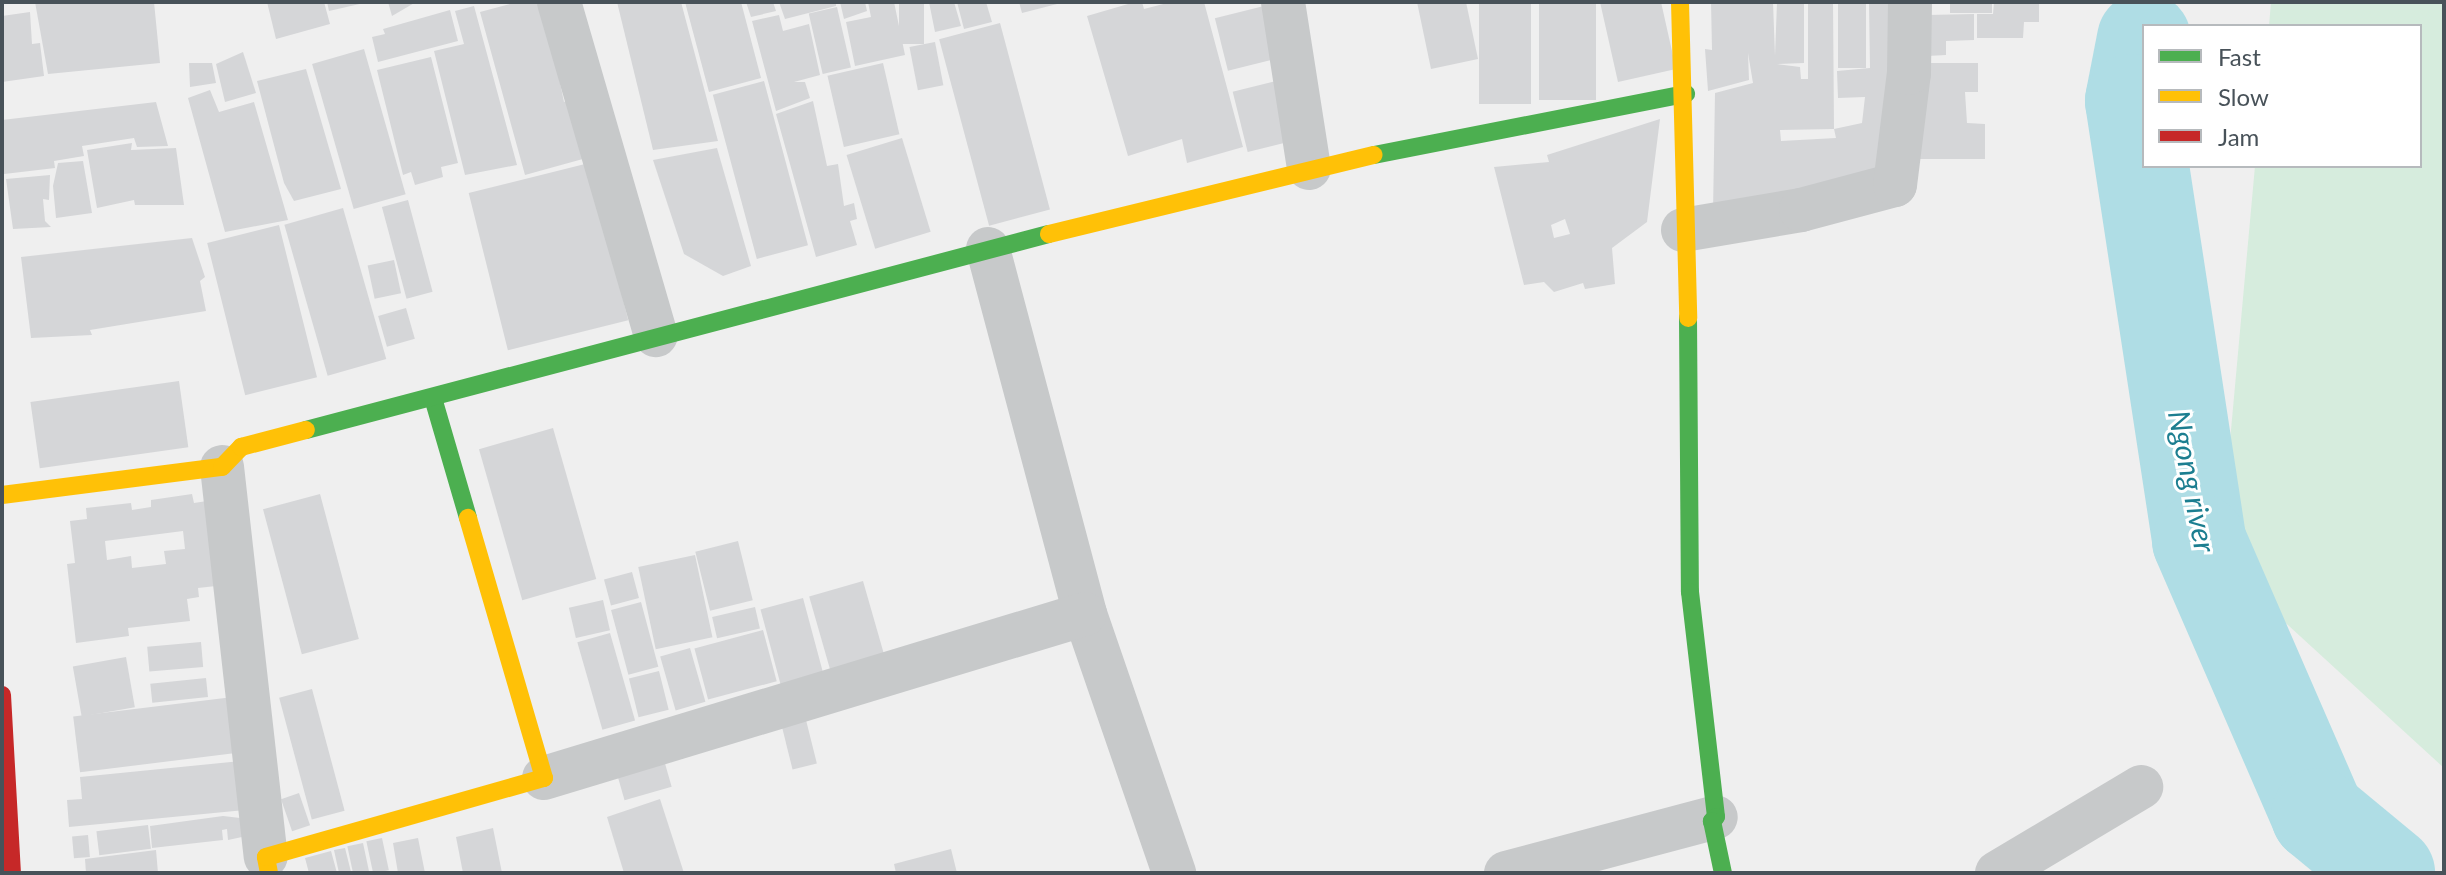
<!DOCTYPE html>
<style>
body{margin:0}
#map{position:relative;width:2446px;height:875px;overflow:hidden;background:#efefef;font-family:Lato,sans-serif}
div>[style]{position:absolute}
.green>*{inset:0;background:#d6ecdd}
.river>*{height:94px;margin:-47px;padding:0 47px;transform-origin:47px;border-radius:47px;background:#afdde5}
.building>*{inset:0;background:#d5d6d8;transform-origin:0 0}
.street>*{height:44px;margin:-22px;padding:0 22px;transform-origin:22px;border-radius:22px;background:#c7c9ca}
.fast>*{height:18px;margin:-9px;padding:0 9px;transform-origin:9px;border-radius:9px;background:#4caf50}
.slow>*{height:18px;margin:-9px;padding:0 9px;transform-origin:9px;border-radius:9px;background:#ffc107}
.jam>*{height:18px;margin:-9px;padding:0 9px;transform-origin:9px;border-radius:9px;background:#c62828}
span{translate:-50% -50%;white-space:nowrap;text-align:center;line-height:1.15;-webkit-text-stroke:6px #fff;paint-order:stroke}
.water-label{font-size:30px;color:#1c7e90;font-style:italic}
.frame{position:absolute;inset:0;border:4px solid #485259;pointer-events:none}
.legend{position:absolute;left:2142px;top:24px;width:280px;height:144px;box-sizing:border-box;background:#fff;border:2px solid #b6babd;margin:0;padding:10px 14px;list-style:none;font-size:24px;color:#485259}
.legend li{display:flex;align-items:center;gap:16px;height:40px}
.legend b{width:40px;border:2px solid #b6babd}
</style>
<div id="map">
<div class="green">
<div style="clip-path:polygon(2271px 2px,2444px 2px,2444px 768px,2219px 562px,2255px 166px,2420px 166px,2420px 26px,2269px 26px)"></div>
</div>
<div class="river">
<div style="left:2144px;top:39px;width:63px;rotate:101deg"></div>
<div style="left:2132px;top:101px;width:445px;rotate:81.3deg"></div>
<div style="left:2199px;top:541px;width:299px;rotate:66.5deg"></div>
<div style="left:2318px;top:815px;width:91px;rotate:39.6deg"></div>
</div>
<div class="building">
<div style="clip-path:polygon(35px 2px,154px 2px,160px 63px,48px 74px)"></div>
<div style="clip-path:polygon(267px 2px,324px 2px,330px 24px,276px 39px)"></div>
<div style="clip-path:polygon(327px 2px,364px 2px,364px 3px,329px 11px)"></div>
<div style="clip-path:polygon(388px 2px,416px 2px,392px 16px)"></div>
<div style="clip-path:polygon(517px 2px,543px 2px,564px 102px,573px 98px,590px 157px,525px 175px,480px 12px)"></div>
<div style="clip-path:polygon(617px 2px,681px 2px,718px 141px,653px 150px)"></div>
<div style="clip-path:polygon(685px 2px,741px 2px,761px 78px,709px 92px)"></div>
<div style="clip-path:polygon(746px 2px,773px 2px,776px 11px,751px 17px)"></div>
<div style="clip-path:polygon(779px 2px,836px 2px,836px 6px,785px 19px)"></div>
<div style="clip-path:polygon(840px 2px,865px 2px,867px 11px,844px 19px)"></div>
<div style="clip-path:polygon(868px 2px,894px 2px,905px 55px,855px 66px,846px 22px,871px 17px)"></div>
<div style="left:899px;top:2px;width:25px;height:42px"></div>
<div style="clip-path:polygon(929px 2px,954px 2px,961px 26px,935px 32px)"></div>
<div style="clip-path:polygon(957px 2px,986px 2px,992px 22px,964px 29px)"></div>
<div style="clip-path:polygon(1019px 2px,1061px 2px,1061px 3px,1022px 13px)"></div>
<div style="clip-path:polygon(1135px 2px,1142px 2px,1144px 9px,1171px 2px,1204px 2px,1243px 147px,1187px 163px,1182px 139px,1128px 156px,1087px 16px)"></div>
<div style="clip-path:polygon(1417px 2px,1466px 2px,1478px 59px,1431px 69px)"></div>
<div style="left:1479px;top:2px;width:52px;height:102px"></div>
<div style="left:1539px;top:2px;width:57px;height:98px"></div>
<div style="clip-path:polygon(1600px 2px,1661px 2px,1676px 69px,1618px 82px)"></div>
<div style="clip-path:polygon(evenodd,1711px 2px,1773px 2px,1775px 56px,1777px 2px,1804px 2px,1804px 63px,1777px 64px,1800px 67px,1801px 79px,1808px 79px,1808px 2px,1833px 2px,1834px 129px,1862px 123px,1865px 97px,1838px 98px,1837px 71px,1870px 68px,1869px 2px,1895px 2px,1892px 180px,1713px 212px,1715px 93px,1753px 83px,1748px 53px,1749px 80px,1708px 91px,1705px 49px,1712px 50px,1711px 2px,1834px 129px,1836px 138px,1781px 141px,1780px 130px,1834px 129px)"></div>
<div style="left:1838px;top:2px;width:28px;height:66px"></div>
<div style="left:1950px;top:2px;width:42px;height:11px"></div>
<div style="clip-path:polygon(1994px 2px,2039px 2px,2039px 22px,2024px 22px,2023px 38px,1977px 38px,1977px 14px,1993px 14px)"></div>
<div style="left:1276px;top:3px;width:54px;height:63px;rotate:76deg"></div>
<div style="clip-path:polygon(474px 6px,517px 165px,465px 175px,434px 51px,464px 44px,455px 11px)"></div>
<div style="left:837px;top:7px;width:62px;height:29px;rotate:77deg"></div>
<div style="clip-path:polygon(450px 10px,458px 41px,378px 62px,372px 37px,385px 34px,383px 29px)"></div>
<div style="clip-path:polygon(30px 12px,32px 44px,40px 43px,44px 76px,2px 82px,2px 16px)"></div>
<div style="clip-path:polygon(1974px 14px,1974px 40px,1946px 41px,1946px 55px,1927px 56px,1927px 15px)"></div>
<div style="clip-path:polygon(779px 15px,783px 31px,809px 24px,820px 75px,794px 82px,805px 82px,810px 98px,776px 111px,752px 21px)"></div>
<div style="left:1000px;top:23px;width:193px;height:63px;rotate:75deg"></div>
<div style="left:935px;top:42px;width:44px;height:26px;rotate:79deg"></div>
<div style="left:364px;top:49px;width:151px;height:54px;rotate:74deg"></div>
<div style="clip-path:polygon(243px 52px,256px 93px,225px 102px,216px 64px)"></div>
<div style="clip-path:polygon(431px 57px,458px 163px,441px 167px,443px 177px,415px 185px,411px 172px,403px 175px,377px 70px)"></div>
<div style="clip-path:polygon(189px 63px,212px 63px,216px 83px,190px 87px)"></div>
<div style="left:883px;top:63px;width:73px;height:57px;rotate:77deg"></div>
<div style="clip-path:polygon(1923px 63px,1978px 63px,1978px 92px,1965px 92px,1967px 123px,1985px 124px,1985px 159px,1918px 159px)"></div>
<div style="clip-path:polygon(306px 69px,341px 189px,294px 201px,284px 183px,257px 81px)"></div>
<div style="left:1288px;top:78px;width:62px;height:57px;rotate:76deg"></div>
<div style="left:764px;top:81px;width:170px;height:53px;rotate:75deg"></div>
<div style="clip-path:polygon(210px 90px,219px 112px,254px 102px,288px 220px,225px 232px,188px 98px)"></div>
<div style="clip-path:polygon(813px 101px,827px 166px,838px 164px,844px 206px,854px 203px,857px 219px,850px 221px,857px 245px,816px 257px,776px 114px)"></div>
<div style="clip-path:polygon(156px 102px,168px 146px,137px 147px,134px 138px,82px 146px,84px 156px,54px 161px,55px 168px,4px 174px,2px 120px)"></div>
<div style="clip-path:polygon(evenodd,1660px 119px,1647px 222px,1612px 248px,1615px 284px,1585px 289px,1583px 283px,1554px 292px,1544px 282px,1524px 285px,1494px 167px,1549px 162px,1547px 155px,1660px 119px,1565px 219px,1570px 234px,1554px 238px,1551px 225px,1565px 219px)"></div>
<div style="left:902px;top:138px;width:98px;height:58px;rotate:73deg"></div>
<div style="clip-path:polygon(132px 143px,131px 150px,176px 148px,184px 205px,135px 205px,134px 200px,97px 208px,87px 150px)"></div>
<div style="clip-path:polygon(717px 148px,751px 266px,723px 276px,684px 254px,653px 160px)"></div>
<div style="clip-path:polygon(83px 161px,92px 213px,56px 218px,53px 186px,58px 163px)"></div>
<div style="left:589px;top:163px;width:162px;height:124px;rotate:76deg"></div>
<div style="clip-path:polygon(50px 175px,49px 200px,43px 199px,45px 221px,51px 227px,13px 229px,6px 179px)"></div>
<div style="left:408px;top:200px;width:95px;height:27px;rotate:75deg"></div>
<div style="left:343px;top:208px;width:157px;height:61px;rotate:74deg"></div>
<div style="left:279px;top:225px;width:157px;height:74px;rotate:76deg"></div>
<div style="clip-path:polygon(192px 238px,205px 277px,200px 281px,206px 311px,90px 330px,92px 335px,31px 338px,21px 257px)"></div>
<div style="left:394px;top:260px;width:34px;height:27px;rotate:78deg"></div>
<div style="left:406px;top:308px;width:32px;height:29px;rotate:74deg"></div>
<div style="left:179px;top:381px;width:67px;height:150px;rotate:82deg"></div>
<div style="left:553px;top:428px;width:157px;height:77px;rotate:74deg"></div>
<div style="clip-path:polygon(evenodd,192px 494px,194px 503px,207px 501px,216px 586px,198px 588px,199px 597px,187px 599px,190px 621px,128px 628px,129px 636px,76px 643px,67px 564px,75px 563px,70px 521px,87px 519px,86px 508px,131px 503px,132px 510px,151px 507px,151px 500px,192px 494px,183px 531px,185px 549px,164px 551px,166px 564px,132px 568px,131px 556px,107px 560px,105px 541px,183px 531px)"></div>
<div style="left:320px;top:494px;width:150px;height:59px;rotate:75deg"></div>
<div style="left:738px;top:541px;width:61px;height:44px;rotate:76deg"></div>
<div style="left:695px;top:555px;width:84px;height:58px;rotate:78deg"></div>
<div style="left:632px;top:572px;width:27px;height:29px;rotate:75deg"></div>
<div style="left:863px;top:581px;width:85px;height:56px;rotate:74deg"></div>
<div style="left:803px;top:598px;width:80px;height:44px;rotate:75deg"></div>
<div style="left:603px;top:600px;width:31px;height:35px;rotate:77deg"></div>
<div style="left:641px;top:602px;width:67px;height:31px;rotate:75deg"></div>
<div style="left:755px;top:607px;width:22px;height:44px;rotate:77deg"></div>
<div style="left:763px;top:630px;width:53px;height:71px;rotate:75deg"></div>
<div style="left:610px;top:633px;width:91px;height:34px;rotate:74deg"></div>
<div style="left:201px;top:642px;width:25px;height:54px;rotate:85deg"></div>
<div style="left:690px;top:648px;width:56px;height:31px;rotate:74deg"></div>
<div style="left:126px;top:657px;width:51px;height:54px;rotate:80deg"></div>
<div style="left:659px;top:671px;width:40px;height:31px;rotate:76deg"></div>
<div style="left:206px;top:678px;width:19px;height:56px;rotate:84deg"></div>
<div style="left:312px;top:689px;width:126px;height:34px;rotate:75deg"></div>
<div style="left:233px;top:697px;width:56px;height:161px;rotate:83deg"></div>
<div style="left:805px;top:716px;width:49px;height:25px;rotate:76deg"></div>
<div style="left:662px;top:753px;width:35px;height:49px;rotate:74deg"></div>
<div style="clip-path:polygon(241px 761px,245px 810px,69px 827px,67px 800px,82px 799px,80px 777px)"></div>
<div style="left:299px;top:793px;width:34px;height:19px;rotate:71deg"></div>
<div style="clip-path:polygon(660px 799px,684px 873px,624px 873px,607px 817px)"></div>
<div style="clip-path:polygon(223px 816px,240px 818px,242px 837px,228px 840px,227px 829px,222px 830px,223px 840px,152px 848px,150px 826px)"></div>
<div style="left:148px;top:825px;width:24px;height:52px;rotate:83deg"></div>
<div style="clip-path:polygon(493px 828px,502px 873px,463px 873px,456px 837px)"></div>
<div style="left:88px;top:835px;width:22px;height:16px;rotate:85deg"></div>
<div style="left:382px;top:838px;width:33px;height:16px;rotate:78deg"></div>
<div style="clip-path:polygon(418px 838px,425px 873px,398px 873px,393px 843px)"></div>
<div style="left:363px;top:843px;width:29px;height:16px;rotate:78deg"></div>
<div style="clip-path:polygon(345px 848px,351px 872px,339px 873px,334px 850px)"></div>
<div style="clip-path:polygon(951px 849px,957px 873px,896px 873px,894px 864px)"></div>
<div style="clip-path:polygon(156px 850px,158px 873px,86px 873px,85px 859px)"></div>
<div style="clip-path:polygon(331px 851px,337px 873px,309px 873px,305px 858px)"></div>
</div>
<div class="street">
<div style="left:559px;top:2px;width:347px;rotate:73.8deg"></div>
<div style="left:1283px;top:2px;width:168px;rotate:81.1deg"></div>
<div style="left:1683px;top:230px;width:120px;rotate:-9.6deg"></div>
<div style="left:1801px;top:210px;width:97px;rotate:-14.9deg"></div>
<div style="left:1895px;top:185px;width:113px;rotate:-82.9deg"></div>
<div style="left:1909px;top:73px;width:71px;rotate:-89.2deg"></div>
<div style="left:988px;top:249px;width:378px;rotate:75.1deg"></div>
<div style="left:1085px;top:614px;width:274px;rotate:71deg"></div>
<div style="left:222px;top:467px;width:392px;rotate:83.6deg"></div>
<div style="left:544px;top:778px;width:565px;rotate:-16.86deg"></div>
<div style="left:1506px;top:873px;width:217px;rotate:-14.9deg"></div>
<div style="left:1997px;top:873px;width:168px;rotate:-30.8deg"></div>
</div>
<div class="fast">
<div style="left:1374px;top:155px;width:318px;rotate:-11.1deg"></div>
<div style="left:1688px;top:318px;width:274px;rotate:89.6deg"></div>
<div style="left:1690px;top:592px;width:226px;rotate:83.4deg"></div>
<div style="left:1716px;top:817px;width:6px;rotate:135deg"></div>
<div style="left:1712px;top:821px;width:53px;rotate:78.1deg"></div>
<div style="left:433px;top:398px;width:125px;rotate:73.7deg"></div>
<div style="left:306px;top:430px;width:768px;rotate:-14.78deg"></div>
</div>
<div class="slow">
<div style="left:1680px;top:2px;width:316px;rotate:88.5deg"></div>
<div style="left:1049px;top:234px;width:334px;rotate:-13.7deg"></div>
<div style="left:2px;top:495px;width:222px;rotate:-7.3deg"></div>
<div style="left:222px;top:467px;width:28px;rotate:-46deg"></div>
<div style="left:241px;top:447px;width:67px;rotate:-14.7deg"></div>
<div style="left:269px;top:873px;width:16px;rotate:-101deg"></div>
<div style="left:266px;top:857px;width:289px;rotate:-15.9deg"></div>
<div style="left:544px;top:778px;width:271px;rotate:-106.3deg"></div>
</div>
<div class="jam">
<div style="left:2px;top:695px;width:178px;rotate:86.8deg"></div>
</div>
<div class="water-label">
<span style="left:2193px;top:481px;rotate:79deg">Ngong river</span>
</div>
<div class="frame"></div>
<ul class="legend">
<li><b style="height:10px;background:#4caf50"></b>Fast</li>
<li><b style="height:10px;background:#ffc107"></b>Slow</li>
<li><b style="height:10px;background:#c62828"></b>Jam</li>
</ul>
</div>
